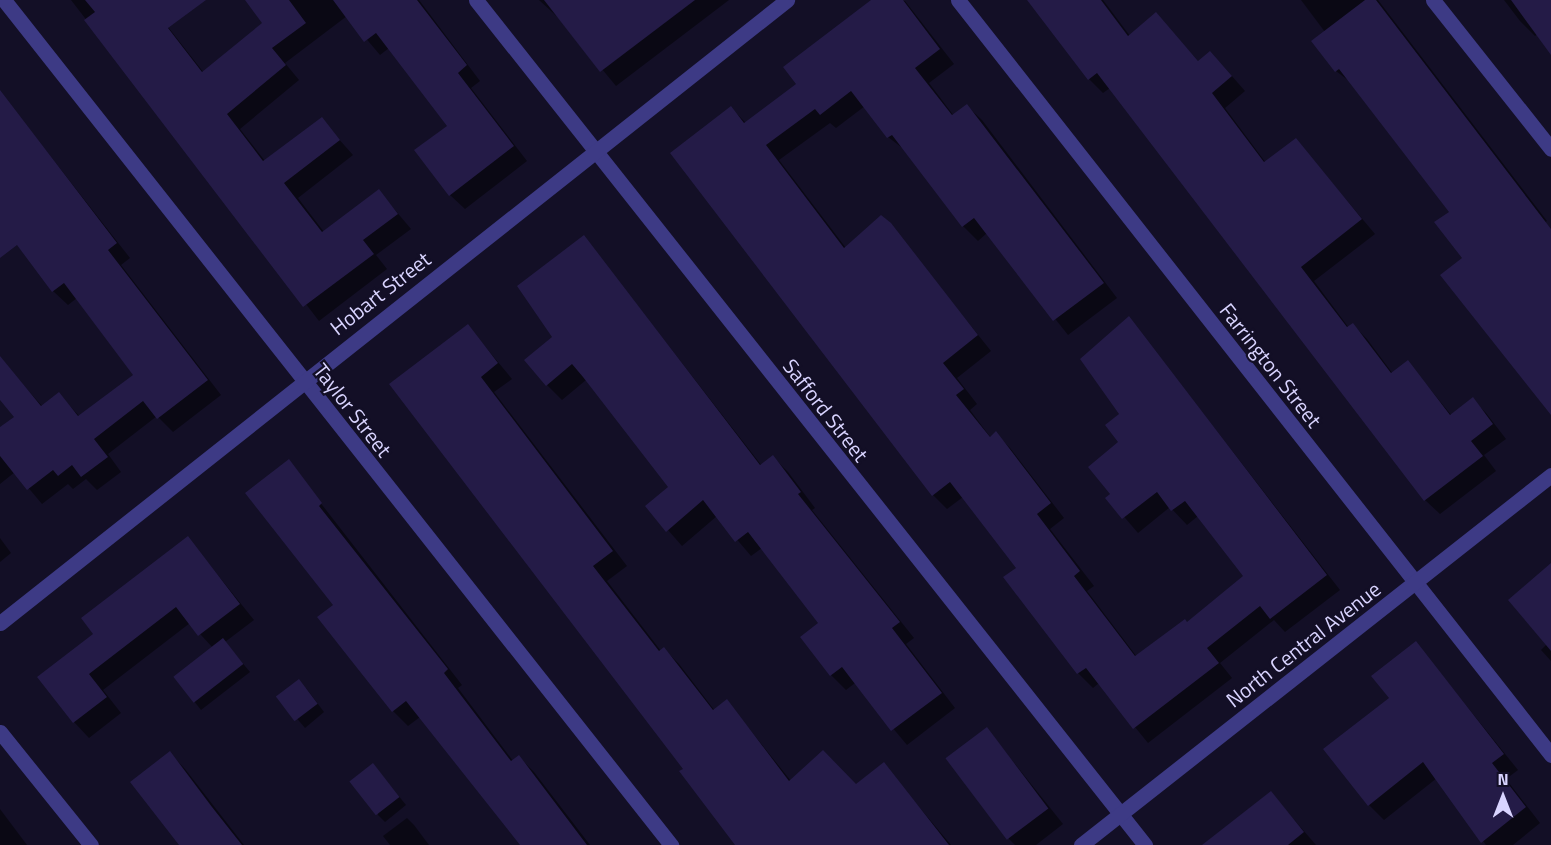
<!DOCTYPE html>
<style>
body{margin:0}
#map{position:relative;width:1551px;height:845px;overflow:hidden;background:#130f26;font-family:"Titillium Web",sans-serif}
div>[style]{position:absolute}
.shadow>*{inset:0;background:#0007}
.building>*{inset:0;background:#241b47;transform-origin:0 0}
.street>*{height:15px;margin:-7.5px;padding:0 7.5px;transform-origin:7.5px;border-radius:7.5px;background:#3d3a85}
span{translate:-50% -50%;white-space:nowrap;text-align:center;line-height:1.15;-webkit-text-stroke:4.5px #130f26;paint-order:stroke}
.street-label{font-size:21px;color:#d9d4ff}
.north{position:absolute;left:1473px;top:767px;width:60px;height:60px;-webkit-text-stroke:4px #130f26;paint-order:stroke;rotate:0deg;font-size:16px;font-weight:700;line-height:24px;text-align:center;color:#d9d4ff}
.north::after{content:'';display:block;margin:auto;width:21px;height:27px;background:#d9d4ff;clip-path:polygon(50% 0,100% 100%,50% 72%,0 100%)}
</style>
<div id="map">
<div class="shadow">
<div style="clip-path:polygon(71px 0,147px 0,204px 73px,264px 23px,278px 0,419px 0,480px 81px,471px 88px,527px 161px,465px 209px,450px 195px,449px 126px,389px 48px,380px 55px,347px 16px,285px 63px,299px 80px,240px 129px,265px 161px,321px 119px,353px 155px,298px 198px,324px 232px,379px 191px,411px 229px,376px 255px,387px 269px,319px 321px)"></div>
<div style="clip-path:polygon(539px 0,729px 0,616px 86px,563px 22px)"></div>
<div style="clip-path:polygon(873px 0,905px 1px,954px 64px,929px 83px,954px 116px,967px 106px,982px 120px,1117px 298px,1068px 335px,987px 233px,978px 241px,963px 226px,905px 150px,888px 137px,865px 106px,836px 128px,830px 123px,779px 160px,846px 248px,890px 225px,991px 351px,957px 378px,977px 404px,970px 410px,991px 438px,996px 434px,1010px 448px,1064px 518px,1050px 529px,1094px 586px,1087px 591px,1137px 657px,1188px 624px,1245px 576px,1198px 516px,1187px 525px,1170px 507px,1138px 533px,1108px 498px,1112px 494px,1120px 442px,1129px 318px,1340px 590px,1285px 632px,1274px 620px,1220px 663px,1232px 678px,1148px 743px,1099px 683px,1093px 688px,1078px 673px,1005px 578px,1018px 568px,963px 497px,947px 509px,933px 495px,731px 108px,746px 123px,798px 84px)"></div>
<div style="clip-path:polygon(1028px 0,1103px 0,1130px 36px,1156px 14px,1199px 62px,1210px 53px,1224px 67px,1245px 91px,1225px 108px,1266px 163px,1296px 140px,1375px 234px,1314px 281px,1349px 328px,1353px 325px,1367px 339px,1393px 374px,1408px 362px,1452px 416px,1472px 399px,1486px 413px,1506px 439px,1484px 455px,1496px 471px,1440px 514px,1425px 500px,1110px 88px,1103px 93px,1089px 79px)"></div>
<div style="clip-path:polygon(1301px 0,1378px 0,1547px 221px,1542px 224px,1551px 235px,1551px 412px,1464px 258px,1451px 212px,1353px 84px,1336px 71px,1313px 41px,1325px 32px)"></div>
<div style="clip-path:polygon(1504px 0,1551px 0,1551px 52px,1538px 34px,1535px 36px,1520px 21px)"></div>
<div style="clip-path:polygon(1px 93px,130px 258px,121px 265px,221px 395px,173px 432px,157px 416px,108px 454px,121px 472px,97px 490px,86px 479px,73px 489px,68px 484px,42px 504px,15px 472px,0 484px,0 429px,16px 417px,0 397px,0 371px,6px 366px,43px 407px,59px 394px,80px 417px,135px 375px,77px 298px,68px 305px,53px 291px,0 180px)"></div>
<div style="clip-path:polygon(584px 237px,762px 466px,773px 457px,788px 472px,815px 508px,812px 510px,914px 638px,906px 644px,955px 708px,907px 745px,855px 683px,846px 690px,831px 675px,820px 623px,762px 548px,751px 556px,717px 516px,682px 546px,647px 506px,670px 487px,586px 380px,562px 400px,547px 385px,554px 338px)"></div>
<div style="clip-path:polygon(468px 326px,512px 379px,494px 392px,627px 566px,607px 581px,661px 651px,664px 649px,679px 664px,715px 711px,727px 701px,791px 781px,856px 786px,883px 764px,951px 845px,737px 845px,685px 769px,391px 384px)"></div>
<div style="clip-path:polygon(288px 461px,462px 685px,458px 688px,513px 761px,519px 757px,534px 772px,590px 845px,521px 845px,420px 717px,408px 726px,393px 711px,335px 605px)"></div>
<div style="clip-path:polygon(0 538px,11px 553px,0 562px)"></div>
<div style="clip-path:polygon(188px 538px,254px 620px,225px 642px,250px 672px,201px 710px,176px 678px,213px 648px,190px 623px,103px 690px,121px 713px,89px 738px,74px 722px,95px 634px)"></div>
<div style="clip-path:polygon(1551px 579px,1551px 661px,1541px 650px,1547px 644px)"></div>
<div style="clip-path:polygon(1416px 643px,1518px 770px,1506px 779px,1540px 823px,1513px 845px,1486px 845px,1437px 778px,1384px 820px,1369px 805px,1391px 698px)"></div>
<div style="clip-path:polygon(306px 688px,324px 712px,305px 728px,278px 696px)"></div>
<div style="clip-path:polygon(987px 729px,1063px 824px,1036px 845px,1015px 845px,1009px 839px)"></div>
<div style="clip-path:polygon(170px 753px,185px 769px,244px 845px,180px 845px)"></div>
<div style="clip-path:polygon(380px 773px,406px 805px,385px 822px,378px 815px)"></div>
<div style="clip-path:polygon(1271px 793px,1316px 845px,1219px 845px)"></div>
<div style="clip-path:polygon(0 809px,27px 845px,0 845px)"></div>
<div style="clip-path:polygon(407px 818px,414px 825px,429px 845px,390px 845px,383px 836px)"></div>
</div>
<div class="building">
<div style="clip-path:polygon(85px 0,206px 0,168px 28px,202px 72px,262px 23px,245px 0,289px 0,306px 23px,272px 48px,286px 65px,227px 114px,263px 161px,322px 117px,340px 140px,284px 183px,322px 232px,379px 189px,398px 214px,363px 240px,374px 254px,303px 307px,84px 20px,95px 12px)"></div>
<div style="clip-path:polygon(333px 0,417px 0,467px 65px,458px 73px,514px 146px,449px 196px,414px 150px,447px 126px,376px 33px,364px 42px)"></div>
<div style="clip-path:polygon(544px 0,695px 0,600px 72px)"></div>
<div style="clip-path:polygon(871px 0,903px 0,940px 49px,915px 68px,952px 115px,967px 104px,1104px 283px,1053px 321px,974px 218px,962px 227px,892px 135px,887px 138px,851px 91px,820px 115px,815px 109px,766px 145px,844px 248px,881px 215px,891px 223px,978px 335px,943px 363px,964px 389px,956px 395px,990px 437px,996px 431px,1051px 503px,1037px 514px,1080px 571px,1074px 576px,1135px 656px,1185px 619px,1187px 622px,1243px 576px,1185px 501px,1171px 511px,1157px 492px,1122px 519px,1105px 498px,1110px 494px,1088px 467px,1118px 442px,1105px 425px,1119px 414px,1080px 359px,1129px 316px,1327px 575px,1270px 619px,1260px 606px,1207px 648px,1219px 663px,1133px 729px,1086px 668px,1077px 674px,1003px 577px,1016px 568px,950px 482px,932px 496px,670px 153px,731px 106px,744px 123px,796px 84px,783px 67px)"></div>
<div style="clip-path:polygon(1027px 0,1101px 0,1128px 36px,1156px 12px,1198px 61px,1210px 51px,1232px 76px,1212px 93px,1264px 162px,1296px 138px,1362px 219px,1301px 267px,1347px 327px,1353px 323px,1391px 373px,1408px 360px,1450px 415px,1473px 397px,1493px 424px,1471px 441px,1483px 456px,1424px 501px,1097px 73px,1088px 80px)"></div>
<div style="clip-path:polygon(1365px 0,1376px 0,1551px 229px,1551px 415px,1440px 275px,1462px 258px,1434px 222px,1449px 212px,1339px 69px,1335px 72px,1311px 41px)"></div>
<div style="clip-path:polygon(1511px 0,1551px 0,1551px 55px)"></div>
<div style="clip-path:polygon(0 90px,117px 243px,108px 250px,208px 380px,157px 419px,143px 401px,94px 439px,108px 457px,81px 477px,72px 465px,58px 476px,53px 470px,27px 490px,0 456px,0 427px,14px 417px,0 400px,0 356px,41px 406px,59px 392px,78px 416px,133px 375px,64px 283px,52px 292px,17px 245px,0 258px)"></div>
<div style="clip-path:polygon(584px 235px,760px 465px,773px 455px,801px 492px,798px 494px,900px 622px,892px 628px,942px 693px,891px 731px,842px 667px,830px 676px,800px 637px,818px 623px,748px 532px,735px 542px,703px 500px,666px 532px,645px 506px,668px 487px,583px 377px,572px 364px,546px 386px,524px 360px,552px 337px,517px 286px)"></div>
<div style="clip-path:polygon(468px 324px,498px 363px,481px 377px,613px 551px,593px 566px,659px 651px,664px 647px,713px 710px,727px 699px,789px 781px,823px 750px,856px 784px,884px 762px,949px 845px,735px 845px,679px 771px,683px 769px,389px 384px)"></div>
<div style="clip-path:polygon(289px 459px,322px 503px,319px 506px,448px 669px,444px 673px,511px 761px,519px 755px,587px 845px,520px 845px,406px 701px,392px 712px,350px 659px,317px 617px,333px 605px,245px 493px)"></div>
<div style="clip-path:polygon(188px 536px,240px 604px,198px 636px,176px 607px,89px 674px,107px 697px,73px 723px,37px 677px,93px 634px,81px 618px)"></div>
<div style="clip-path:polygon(1551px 563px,1551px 651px,1508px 600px)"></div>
<div style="left:223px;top:638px;width:33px;height:63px;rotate:52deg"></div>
<div style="clip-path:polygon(1416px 641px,1504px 754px,1492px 763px,1526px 807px,1481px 843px,1423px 762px,1368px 806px,1323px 749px,1389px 698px,1371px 676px)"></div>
<div style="left:299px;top:679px;width:31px;height:29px;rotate:53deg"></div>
<div style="left:987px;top:727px;width:102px;height:52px;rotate:53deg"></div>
<div style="clip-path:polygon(170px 751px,212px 807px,242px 845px,179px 845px,130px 782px)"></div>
<div style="left:373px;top:763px;width:43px;height:30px;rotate:52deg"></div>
<div style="clip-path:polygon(1271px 791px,1304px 832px,1288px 845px,1202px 845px)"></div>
</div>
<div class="street">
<div style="left:4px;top:0;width:1077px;rotate:51.71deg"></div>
<div style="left:476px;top:0;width:1078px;rotate:51.63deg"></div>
<div style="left:958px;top:0;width:960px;rotate:51.85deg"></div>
<div style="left:1433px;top:0;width:190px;rotate:51.6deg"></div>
<div style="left:0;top:623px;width:1004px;rotate:-38.37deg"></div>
<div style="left:0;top:732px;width:145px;rotate:51.2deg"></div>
<div style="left:1081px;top:845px;width:598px;rotate:-38.21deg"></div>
</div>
<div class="street-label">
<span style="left:380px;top:293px;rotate:-38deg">Hobart Street</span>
<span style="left:1271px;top:365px;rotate:52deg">Farrington Street</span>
<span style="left:353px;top:410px;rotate:52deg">Taylor Street</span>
<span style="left:826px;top:410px;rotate:52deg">Safford Street</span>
<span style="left:1303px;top:644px;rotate:-38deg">North Central Avenue</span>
</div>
<div class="north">N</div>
</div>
